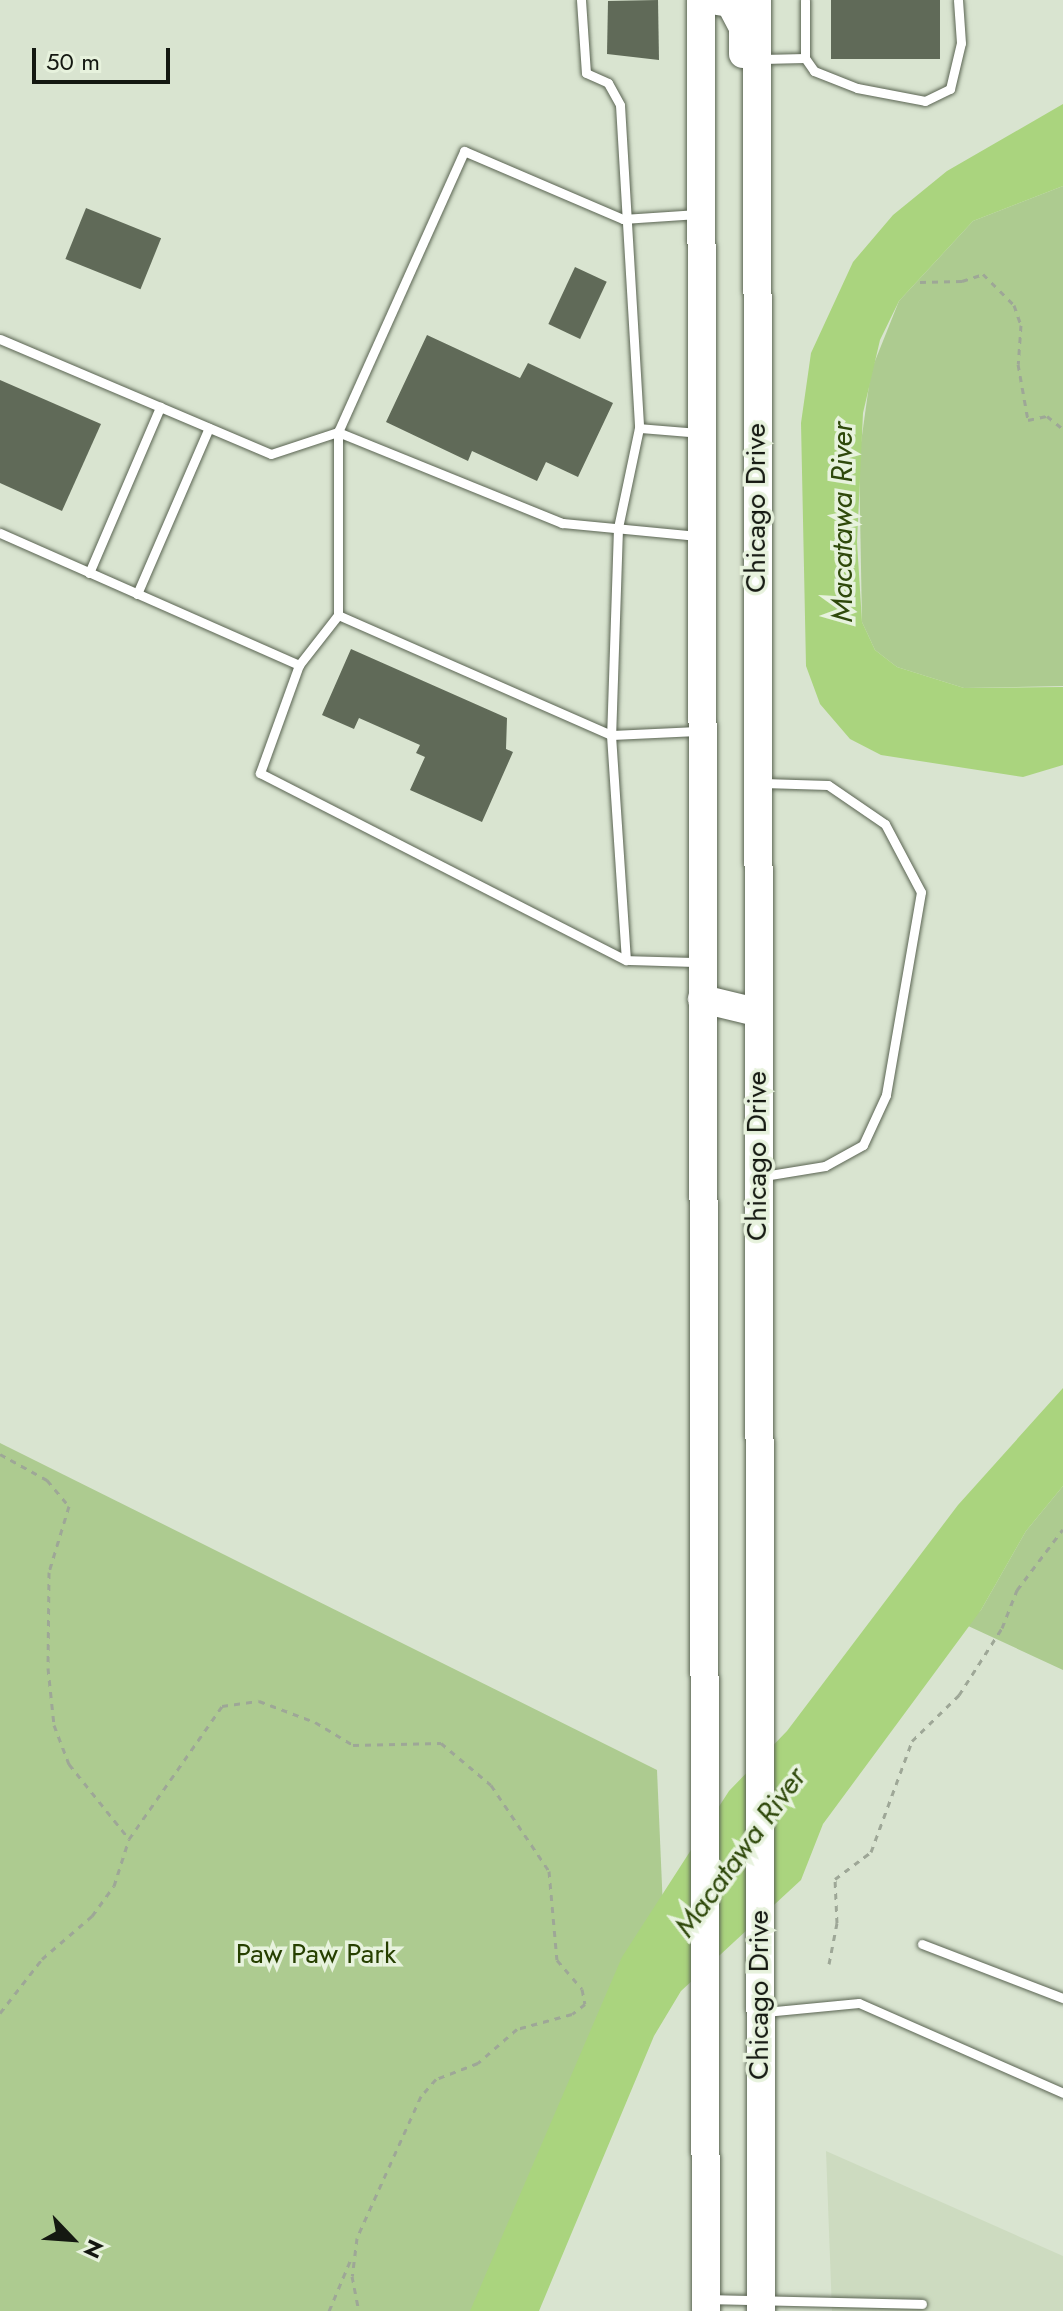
<!DOCTYPE html>
<style>
body{margin:0}
#map{position:relative;width:1063px;height:2311px;overflow:hidden;background:#d9e4d0;font-family:Jost,sans-serif}
div>[style]{position:absolute}
.built>*{inset:0;background:#cddbc0}
.green>*{inset:0;background:#adcb90}
.water>*{inset:0;background:#aad47e}
.building>*{inset:0;background:#606a58;transform-origin:0 0}
.path>*{height:3px;margin-top:-1.5px;transform-origin:0;background:repeating-linear-gradient(90deg,#9ea797 0 6px,transparent 0 12px)}
.roads{filter:drop-shadow(0 0 2px #5a6452) drop-shadow(0 0 2px #5a6452)}
.lane>*{height:9px;margin:-4.5px;padding:0 4.5px;transform-origin:4.5px;border-radius:4.5px;background:#fff}
.primary>*{height:28px;margin:-14px;padding:0 14px;transform-origin:14px;border-radius:14px;background:#fff}
span{translate:-50% -50%;white-space:nowrap;text-align:center;line-height:1.15;-webkit-text-stroke:7px #e7f2dd;paint-order:stroke}
.street-label{font-size:28px;color:#141811}
.park-label{font-size:28px;color:#263f00}
.water-label{font-size:30px;color:#2f490b;font-style:italic}
.north{position:absolute;left:32px;top:2199px;width:80px;height:80px;-webkit-text-stroke:6px #e7f2dd;paint-order:stroke;rotate:115deg;font-size:22px;font-weight:700;line-height:32px;text-align:center;color:#141811}
.north::after{content:'';display:block;margin:auto;width:28px;height:36px;background:#141811;clip-path:polygon(50% 0,100% 100%,50% 72%,0 100%)}
.scale{position:absolute;left:32px;top:48px;width:138px;height:36px;box-sizing:border-box;border:4px solid #141811;border-top:0;padding-left:10px;font-size:24px;line-height:28px;white-space:nowrap;color:#141811;-webkit-text-stroke:6px #e7f2dd;paint-order:stroke}
</style>
<div id="map">
<div class="built">
<div style="clip-path:polygon(826px 2151px,1063px 2256px,1063px 2311px,832px 2311px)"></div>
</div>
<div class="green">
<div style="clip-path:polygon(1063px 186px,1063px 686px,964px 688px,897px 667px,875px 650px,862px 622px,859px 457px,871px 371px,899px 301px,973px 221px)"></div>
<div style="clip-path:polygon(0 1443px,657px 1770px,665px 1955px,499px 2311px,0 2311px)"></div>
<div style="clip-path:polygon(1063px 1486px,1063px 1670px,966px 1625px,981px 1610px,1026px 1531px)"></div>
</div>
<div class="water">
<div style="clip-path:polygon(1063px 104px,1063px 186px,973px 221px,899px 301px,880px 340px,863px 413px,857px 542px,862px 622px,875px 650px,897px 667px,964px 688px,1063px 687px,1063px 765px,1023px 777px,881px 755px,850px 739px,820px 704px,806px 666px,801px 423px,811px 353px,853px 262px,893px 215px,947px 171px)"></div>
<div style="clip-path:polygon(1063px 1388px,1063px 1486px,1026px 1531px,981px 1610px,823px 1824px,801px 1880px,681px 1991px,654px 2036px,539px 2311px,470px 2311px,622px 1957px,729px 1791px,787px 1731px,958px 1505px)"></div>
</div>
<div class="building">
<div style="clip-path:polygon(658px 0,659px 60px,607px 54px,608px 1px)"></div>
<div style="left:831px;top:0;width:109px;height:59px"></div>
<div style="left:86px;top:208px;width:81px;height:55px;rotate:22deg"></div>
<div style="left:575px;top:267px;width:35px;height:63px;rotate:25deg"></div>
<div style="clip-path:polygon(427px 335px,520px 378px,528px 363px,613px 403px,578px 477px,546px 462px,537px 481px,472px 451px,468px 461px,386px 422px)"></div>
<div style="clip-path:polygon(0 380px,101px 424px,62px 511px,0 483px)"></div>
<div style="clip-path:polygon(351px 649px,507px 718px,506px 749px,513px 752px,482px 822px,410px 790px,425px 757px,416px 753px,420px 745px,359px 718px,354px 729px,322px 715px)"></div>
</div>
<div class="path">
<div style="left:920px;top:282px;width:42px;rotate:-1.4deg"></div>
<div style="left:962px;top:281px;width:22px;rotate:-18deg"></div>
<div style="left:983px;top:274px;width:44px;rotate:45deg"></div>
<div style="left:1014px;top:305px;width:21px;rotate:71deg"></div>
<div style="left:1021px;top:325px;width:39px;rotate:94deg"></div>
<div style="left:1018px;top:364px;width:57px;rotate:79.9deg"></div>
<div style="left:1028px;top:420px;width:19px;rotate:-12deg"></div>
<div style="left:1047px;top:416px;width:21px;rotate:39deg"></div>
<div style="left:0;top:1454px;width:54px;rotate:29deg"></div>
<div style="left:47px;top:1480px;width:34px;rotate:50deg"></div>
<div style="left:69px;top:1506px;width:69px;rotate:106.9deg"></div>
<div style="left:49px;top:1572px;width:96px;rotate:90.6deg"></div>
<div style="left:48px;top:1668px;width:57px;rotate:84deg"></div>
<div style="left:54px;top:1725px;width:42px;rotate:69deg"></div>
<div style="left:69px;top:1764px;width:96px;rotate:51.3deg"></div>
<div style="left:129px;top:1839px;width:162px;rotate:-55deg"></div>
<div style="left:222px;top:1706px;width:37px;rotate:-8deg"></div>
<div style="left:259px;top:1701px;width:60px;rotate:20.6deg"></div>
<div style="left:315px;top:1722px;width:44px;rotate:31.2deg"></div>
<div style="left:353px;top:1745px;width:88px;rotate:-1.3deg"></div>
<div style="left:441px;top:1743px;width:65px;rotate:40deg"></div>
<div style="left:491px;top:1785px;width:104px;rotate:56deg"></div>
<div style="left:549px;top:1871px;width:89px;rotate:84.9deg"></div>
<div style="left:557px;top:1960px;width:38px;rotate:49deg"></div>
<div style="left:582px;top:1989px;width:15px;rotate:79deg"></div>
<div style="left:585px;top:2004px;width:16px;rotate:142deg"></div>
<div style="left:572px;top:2014px;width:57px;rotate:164.7deg"></div>
<div style="left:517px;top:2029px;width:52px;rotate:138.9deg"></div>
<div style="left:478px;top:2063px;width:45px;rotate:159.1deg"></div>
<div style="left:436px;top:2079px;width:23px;rotate:131deg"></div>
<div style="left:421px;top:2096px;width:156px;rotate:114.3deg"></div>
<div style="left:357px;top:2238px;width:38px;rotate:97deg"></div>
<div style="left:352px;top:2276px;width:36px;rotate:79deg"></div>
<div style="left:829px;top:1964px;width:42px;rotate:-79deg"></div>
<div style="left:837px;top:1923px;width:44px;rotate:-92.6deg"></div>
<div style="left:835px;top:1879px;width:45px;rotate:-36.9deg"></div>
<div style="left:871px;top:1852px;width:118px;rotate:-69.7deg"></div>
<div style="left:912px;top:1741px;width:66px;rotate:-44.4deg"></div>
<div style="left:959px;top:1695px;width:80px;rotate:-57.3deg"></div>
<div style="left:1002px;top:1628px;width:41px;rotate:-68.5deg"></div>
<div style="left:1017px;top:1590px;width:76px;rotate:-53deg"></div>
<div style="left:0;top:2013px;width:68px;rotate:-52.1deg"></div>
<div style="left:42px;top:1959px;width:66px;rotate:-40.7deg"></div>
<div style="left:92px;top:1916px;width:37px;rotate:-54deg"></div>
<div style="left:114px;top:1886px;width:49px;rotate:-72.3deg"></div>
<div style="left:329px;top:2311px;width:56px;rotate:-67.1deg"></div>
</div>
<div class="roads">
<div class="lane">
<div style="left:581px;top:0;width:73px;rotate:86.1deg"></div>
<div style="left:586px;top:73px;width:24px;rotate:24deg"></div>
<div style="left:608px;top:83px;width:25px;rotate:61deg"></div>
<div style="left:620px;top:105px;width:324px;rotate:86.6deg"></div>
<div style="left:639px;top:428px;width:102px;rotate:101.9deg"></div>
<div style="left:618px;top:528px;width:207px;rotate:91.9deg"></div>
<div style="left:611px;top:735px;width:225px;rotate:86.2deg"></div>
<div style="left:805px;top:0;width:58px;rotate:90deg"></div>
<div style="left:762px;top:59px;width:43px;rotate:-1.3deg"></div>
<div style="left:805px;top:58px;width:16px;rotate:55deg"></div>
<div style="left:814px;top:71px;width:46px;rotate:21.6deg"></div>
<div style="left:857px;top:88px;width:69px;rotate:10.8deg"></div>
<div style="left:925px;top:101px;width:28px;rotate:-26deg"></div>
<div style="left:950px;top:89px;width:47px;rotate:-76.6deg"></div>
<div style="left:961px;top:43px;width:43px;rotate:-94deg"></div>
<div style="left:0;top:339px;width:294px;rotate:23deg"></div>
<div style="left:271px;top:454px;width:71px;rotate:-18.2deg"></div>
<div style="left:338px;top:432px;width:308px;rotate:-65.8deg"></div>
<div style="left:464px;top:151px;width:173px;rotate:23.2deg"></div>
<div style="left:623px;top:219px;width:75px;rotate:-3.8deg"></div>
<div style="left:639px;top:428px;width:61px;rotate:4.7deg"></div>
<div style="left:0;top:533px;width:327px;rotate:23.8deg"></div>
<div style="left:299px;top:665px;width:115px;rotate:109.9deg"></div>
<div style="left:260px;top:773px;width:411px;rotate:27.1deg"></div>
<div style="left:626px;top:960px;width:72px;rotate:1.6deg"></div>
<div style="left:89px;top:573px;width:181px;rotate:-66.8deg"></div>
<div style="left:137px;top:594px;width:181px;rotate:-66.6deg"></div>
<div style="left:338px;top:615px;width:298px;rotate:23.7deg"></div>
<div style="left:611px;top:735px;width:87px;rotate:-2.6deg"></div>
<div style="left:299px;top:665px;width:63px;rotate:-52deg"></div>
<div style="left:338px;top:615px;width:183px;rotate:-90deg"></div>
<div style="left:338px;top:432px;width:242px;rotate:22.1deg"></div>
<div style="left:562px;top:523px;width:137px;rotate:5.5deg"></div>
<div style="left:763px;top:783px;width:65px;rotate:1.8deg"></div>
<div style="left:828px;top:785px;width:69px;rotate:34.4deg"></div>
<div style="left:885px;top:824px;width:77px;rotate:62.1deg"></div>
<div style="left:921px;top:892px;width:206px;rotate:99.8deg"></div>
<div style="left:886px;top:1095px;width:55px;rotate:114.7deg"></div>
<div style="left:863px;top:1145px;width:43px;rotate:151.1deg"></div>
<div style="left:825px;top:1166px;width:62px;rotate:170.7deg"></div>
<div style="left:922px;top:1944px;width:151px;rotate:21deg"></div>
<div style="left:765px;top:2012px;width:94px;rotate:-5.5deg"></div>
<div style="left:859px;top:2003px;width:223px;rotate:23.8deg"></div>
<div style="left:709px;top:2299px;width:213px;rotate:1.3deg"></div>
</div>
<div class="primary">
<div style="left:701px;top:0;width:2311px;rotate:89.88deg"></div>
<div style="left:711px;top:0;width:19px;rotate:9deg"></div>
<div style="left:730px;top:3px;width:27px;rotate:62deg"></div>
<div style="left:743px;top:27px;width:27px;rotate:90deg"></div>
<div style="left:757px;top:0;width:2311px;rotate:89.9deg"></div>
<div style="left:702px;top:999px;width:56px;rotate:13.5deg"></div>
</div>
</div>
<div class="street-label">
<span style="left:756px;top:508px;rotate:-90deg">Chicago Drive</span>
<span style="left:757px;top:1156px;rotate:-90deg">Chicago Drive</span>
<span style="left:759px;top:1995px;rotate:-90deg">Chicago Drive</span>
</div>
<div class="park-label">
<span style="left:316px;top:1954px">Paw Paw Park</span>
</div>
<div class="water-label">
<span style="left:842px;top:522px;rotate:-90deg">Macatawa River</span>
<span style="left:740px;top:1852px;rotate:-54deg">Macatawa River</span>
</div>
<div class="north">N</div>
<div class="scale">50 m</div>
</div>
